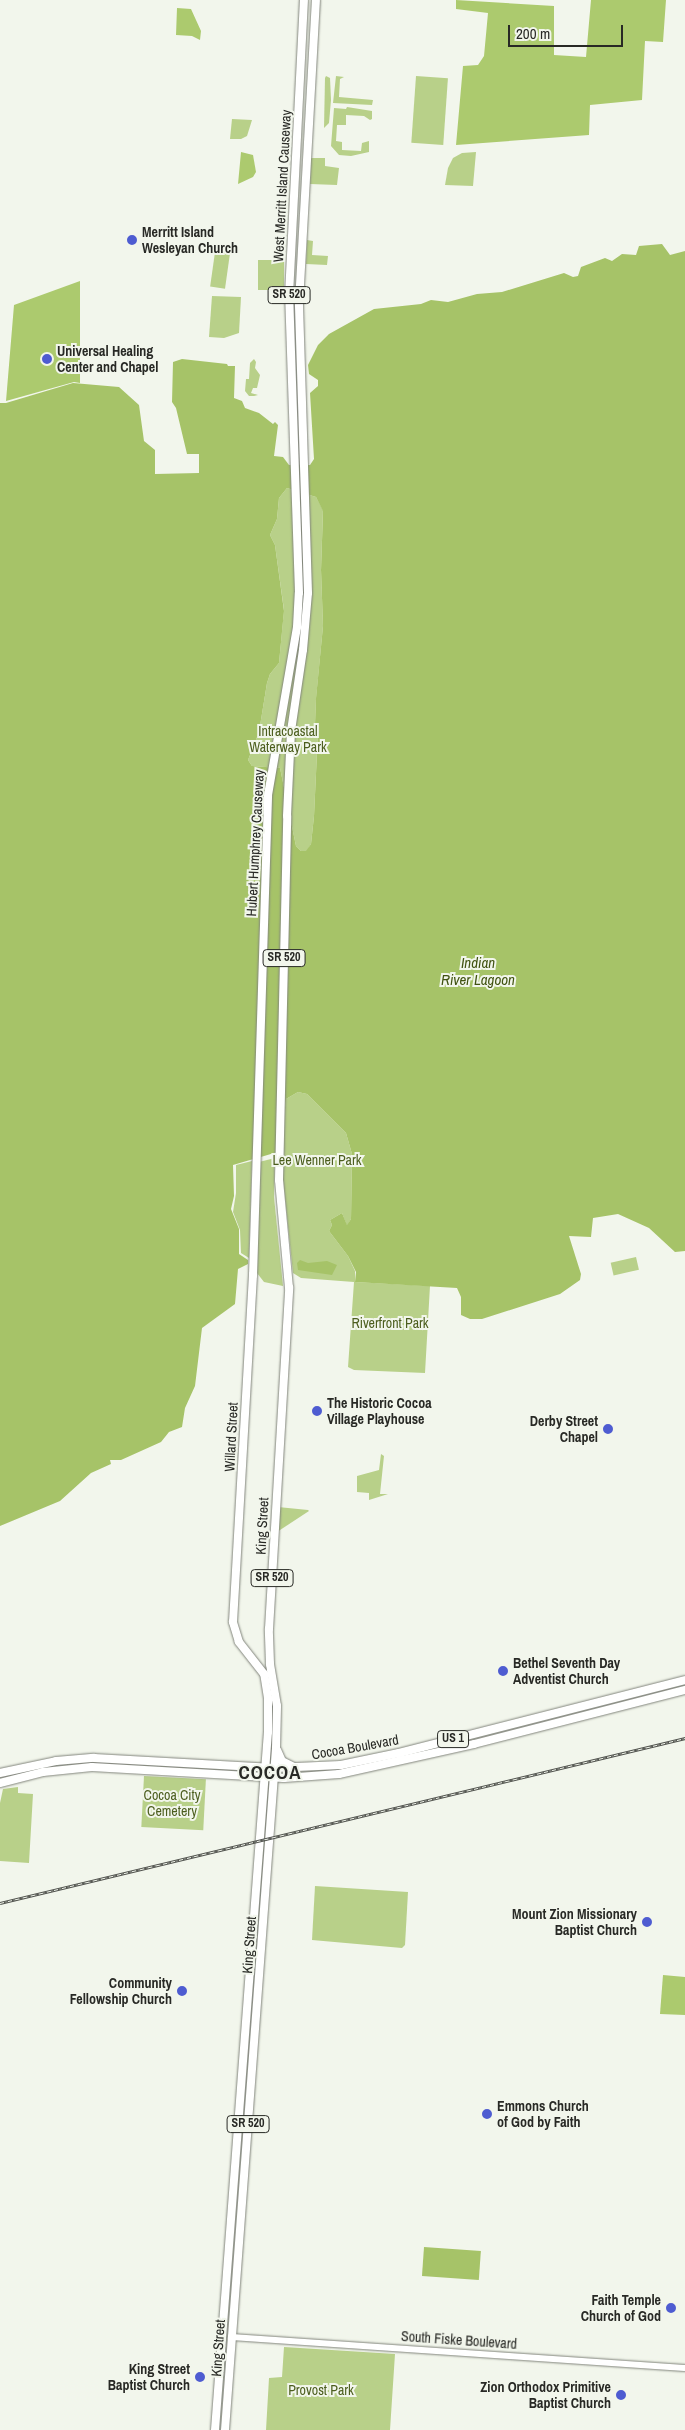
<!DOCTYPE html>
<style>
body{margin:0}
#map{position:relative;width:685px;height:2430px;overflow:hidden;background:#f2f6ec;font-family:"Archivo Narrow",sans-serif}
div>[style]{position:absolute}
.green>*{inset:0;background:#b8d089;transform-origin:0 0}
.forest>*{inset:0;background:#acca6e}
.water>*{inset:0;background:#a6c368;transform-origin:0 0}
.roads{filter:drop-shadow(0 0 1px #82857c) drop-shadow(0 0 1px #82857c)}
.secondary>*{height:6px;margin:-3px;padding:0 3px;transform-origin:3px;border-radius:3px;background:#fff}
.primary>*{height:8px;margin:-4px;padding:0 4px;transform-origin:4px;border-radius:4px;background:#fff}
.rail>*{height:3px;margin-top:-1.5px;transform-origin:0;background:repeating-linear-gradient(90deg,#f2f6ec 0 4px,#4f514c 0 8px);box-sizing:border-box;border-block:1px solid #4f514c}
.dots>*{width:14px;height:14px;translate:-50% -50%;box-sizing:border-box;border:2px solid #f2f6ec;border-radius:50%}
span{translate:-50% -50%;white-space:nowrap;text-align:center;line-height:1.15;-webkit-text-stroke:4px #f2f6ec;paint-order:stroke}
.shield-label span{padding:1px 4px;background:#f2f6ec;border:1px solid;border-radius:4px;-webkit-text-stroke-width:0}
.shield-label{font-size:12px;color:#282925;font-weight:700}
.street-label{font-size:14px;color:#282925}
.poi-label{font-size:14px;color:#282925;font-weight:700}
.left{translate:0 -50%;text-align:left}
.right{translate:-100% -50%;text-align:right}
.park-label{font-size:14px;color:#4c5e1e}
.water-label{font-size:15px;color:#415311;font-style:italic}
.district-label{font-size:19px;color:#282925;font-weight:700;letter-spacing:1px}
.scale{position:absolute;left:508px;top:25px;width:115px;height:22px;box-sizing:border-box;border:2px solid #282925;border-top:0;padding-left:6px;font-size:15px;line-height:18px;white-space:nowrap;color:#282925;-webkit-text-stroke:4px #f2f6ec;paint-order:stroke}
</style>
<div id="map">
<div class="green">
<div style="clip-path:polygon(326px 76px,330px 78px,331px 100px,329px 123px,324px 128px,325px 78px)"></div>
<div style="clip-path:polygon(336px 76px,344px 77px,340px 79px,339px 97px,373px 100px,372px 105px,333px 103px)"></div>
<div style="left:416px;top:76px;width:32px;height:67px;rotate:4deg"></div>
<div style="clip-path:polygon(347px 107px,372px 111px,372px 119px,370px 120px,364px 116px,346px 115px,346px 125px,337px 125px,336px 141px,342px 142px,342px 150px,361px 151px,362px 143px,369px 141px,369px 152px,351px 156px,339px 155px,331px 146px,334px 108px,346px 109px)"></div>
<div style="clip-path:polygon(232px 119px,252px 120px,247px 136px,241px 139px,230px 139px)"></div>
<div style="clip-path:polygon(476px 152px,473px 186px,445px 185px,448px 168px,453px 158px,462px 153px)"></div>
<div style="clip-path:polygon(311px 158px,325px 158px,325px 166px,339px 168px,337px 185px,310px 184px)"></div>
<div style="clip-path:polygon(307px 240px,313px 241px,312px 255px,328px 256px,327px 265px,306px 264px)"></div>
<div style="left:216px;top:245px;width:15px;height:42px;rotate:8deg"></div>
<div style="left:258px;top:260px;width:26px;height:30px"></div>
<div style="clip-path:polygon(212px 296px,241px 297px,239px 333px,224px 338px,209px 337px)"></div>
<div style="clip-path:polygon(254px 359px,256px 362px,255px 368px,260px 375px,257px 388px,253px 388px,251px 393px,258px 395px,254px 396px,249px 396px,245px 391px,246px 379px,249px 379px,250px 363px)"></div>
<div style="clip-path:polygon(287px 488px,316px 497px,323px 510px,321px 570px,323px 626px,316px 699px,315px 724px,318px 731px,314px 816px,311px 844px,307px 851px,301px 851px,296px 846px,280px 768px,252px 766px,248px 760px,259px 732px,267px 683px,270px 674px,279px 663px,284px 610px,275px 545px,270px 535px,277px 519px,279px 498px)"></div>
<div style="clip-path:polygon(298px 1092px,307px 1094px,346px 1133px,352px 1154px,351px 1219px,347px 1226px,342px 1213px,330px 1220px,332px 1225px,329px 1231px,348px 1256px,355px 1271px,355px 1282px,430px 1286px,425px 1373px,354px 1370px,348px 1367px,354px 1282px,301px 1278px,293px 1273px,280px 1151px,286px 1099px)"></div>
<div style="clip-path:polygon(275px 1158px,274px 1197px,283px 1286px,264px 1282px,257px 1273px,259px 1162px)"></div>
<div style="clip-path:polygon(252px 1161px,249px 1257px,249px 1258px,241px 1253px,240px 1230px,233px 1212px,236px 1193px,236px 1165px)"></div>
<div style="left:636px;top:1257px;width:13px;height:26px;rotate:77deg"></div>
<div style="clip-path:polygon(381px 1454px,384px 1456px,380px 1494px,388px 1494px,369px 1500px,369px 1493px,357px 1492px,357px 1476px,379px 1470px)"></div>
<div style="clip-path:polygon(278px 1507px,308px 1510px,309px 1511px,277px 1532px)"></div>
<div style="left:144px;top:1776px;width:62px;height:51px;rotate:3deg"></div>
<div style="clip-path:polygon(18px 1787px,18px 1793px,33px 1794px,29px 1863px,0 1861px,0 1803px,3px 1789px)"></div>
<div style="clip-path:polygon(315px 1886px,408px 1892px,405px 1945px,402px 1948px,312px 1940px)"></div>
<div style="clip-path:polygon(284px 2347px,395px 2354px,390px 2430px,266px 2430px,269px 2378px,282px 2377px)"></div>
</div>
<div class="forest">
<div style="clip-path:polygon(456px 0,554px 6px,554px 55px,586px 57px,591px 0,666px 0,663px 42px,645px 41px,642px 100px,590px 105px,589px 135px,456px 145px,463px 66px,478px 65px,484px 56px,488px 13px,456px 9px)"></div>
<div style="clip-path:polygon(177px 8px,191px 9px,201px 31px,200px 40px,192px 36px,176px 35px)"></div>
<div style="clip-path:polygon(241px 152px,253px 155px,256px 172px,253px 177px,238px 184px)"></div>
<div style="clip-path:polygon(80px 281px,80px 383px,74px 382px,6px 401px,14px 305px)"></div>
<div style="clip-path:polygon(663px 1975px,685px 1977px,685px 2015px,660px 2014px)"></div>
</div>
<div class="water">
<div style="clip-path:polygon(evenodd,662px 244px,670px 255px,685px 251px,685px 1251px,675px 1252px,649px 1228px,618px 1214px,593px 1218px,591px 1237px,569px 1236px,581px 1274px,580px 1280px,560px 1294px,482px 1319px,470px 1319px,461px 1315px,461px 1297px,457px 1288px,355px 1282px,356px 1272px,348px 1256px,329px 1231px,332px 1225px,330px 1220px,342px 1213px,347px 1225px,351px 1219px,352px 1154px,346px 1133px,307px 1094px,298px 1092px,286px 1099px,281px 1151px,233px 1165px,234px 1196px,231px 1209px,239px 1229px,239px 1254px,248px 1260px,248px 1264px,238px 1269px,235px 1304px,202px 1328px,195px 1386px,185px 1408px,182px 1427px,169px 1432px,161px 1442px,121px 1460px,110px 1460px,111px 1464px,91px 1473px,60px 1501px,0 1526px,0 403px,6px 403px,73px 383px,119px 387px,139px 405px,144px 441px,155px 450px,155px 474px,199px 473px,199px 454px,187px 454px,176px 408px,172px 402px,173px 362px,182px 359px,227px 364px,228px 366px,235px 366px,234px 398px,242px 401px,245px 408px,259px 413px,273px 424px,275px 422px,278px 425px,274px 456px,283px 457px,289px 465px,310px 465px,314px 459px,310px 393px,318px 386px,318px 380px,309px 374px,308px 365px,318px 345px,329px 334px,374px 309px,421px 304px,431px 300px,448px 302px,477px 294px,502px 292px,564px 273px,573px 277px,578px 276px,581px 267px,605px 258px,612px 261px,622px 254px,636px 255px,639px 246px,662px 244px,287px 488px,316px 497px,323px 511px,321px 570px,323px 626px,316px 698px,315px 724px,318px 731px,314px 816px,311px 844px,306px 851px,301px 851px,296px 846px,280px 768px,252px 766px,248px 760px,259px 732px,267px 683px,270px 674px,279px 663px,284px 611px,275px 545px,270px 535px,277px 519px,279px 498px,287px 488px)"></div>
<div style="clip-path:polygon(300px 1260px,308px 1263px,327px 1261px,337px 1265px,332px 1275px,298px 1270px,297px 1263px)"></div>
<div style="left:424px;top:2247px;width:57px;height:29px;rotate:4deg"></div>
</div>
<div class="roads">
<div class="secondary">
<div style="left:231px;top:2337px;width:455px;rotate:3.9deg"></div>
</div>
<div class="primary">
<div style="left:277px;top:1750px;width:12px;rotate:66deg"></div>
<div style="left:282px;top:1761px;width:13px;rotate:27deg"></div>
<div style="left:0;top:1773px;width:57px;rotate:-12.1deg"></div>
<div style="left:56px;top:1761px;width:38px;rotate:-5deg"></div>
<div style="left:94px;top:1758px;width:180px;rotate:3.2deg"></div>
<div style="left:274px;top:1768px;width:67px;rotate:-2.6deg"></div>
<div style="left:341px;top:1765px;width:59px;rotate:-11.7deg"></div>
<div style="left:399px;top:1753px;width:295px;rotate:-14.3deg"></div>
<div style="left:0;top:1783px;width:44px;rotate:-14.3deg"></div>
<div style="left:43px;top:1772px;width:49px;rotate:-5.8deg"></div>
<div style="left:92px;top:1767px;width:192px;rotate:3.3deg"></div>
<div style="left:284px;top:1778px;width:55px;rotate:-4.2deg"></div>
<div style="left:339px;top:1774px;width:138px;rotate:-12.5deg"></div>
<div style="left:474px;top:1744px;width:218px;rotate:-14.4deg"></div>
<div style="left:215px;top:2430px;width:700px;rotate:-85.66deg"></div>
<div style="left:268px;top:1732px;width:34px;rotate:-90deg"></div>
<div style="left:268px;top:1698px;width:24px;rotate:-99deg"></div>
<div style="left:264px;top:1674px;width:41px;rotate:-128deg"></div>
<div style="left:239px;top:1642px;width:21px;rotate:-107deg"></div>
<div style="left:233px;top:1622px;width:348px;rotate:-86.7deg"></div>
<div style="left:253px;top:1275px;width:480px;rotate:-88.2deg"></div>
<div style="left:268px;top:795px;width:170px;rotate:-80.2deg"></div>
<div style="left:297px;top:627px;width:34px;rotate:-87deg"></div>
<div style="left:299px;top:593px;width:298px;rotate:-91.9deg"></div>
<div style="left:289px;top:295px;width:295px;rotate:-87.1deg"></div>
<div style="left:225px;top:2430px;width:684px;rotate:-85.72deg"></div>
<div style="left:276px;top:1748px;width:42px;rotate:-88.6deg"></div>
<div style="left:277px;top:1706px;width:43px;rotate:-99.5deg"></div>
<div style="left:270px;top:1664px;width:35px;rotate:-92deg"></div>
<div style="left:269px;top:1629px;width:342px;rotate:-86.6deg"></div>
<div style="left:289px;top:1288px;width:108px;rotate:-95.3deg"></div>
<div style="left:279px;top:1180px;width:364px;rotate:-88.7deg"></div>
<div style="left:287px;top:816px;width:85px;rotate:-87.3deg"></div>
<div style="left:291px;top:731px;width:82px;rotate:-81.6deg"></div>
<div style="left:303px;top:650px;width:57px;rotate:-85deg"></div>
<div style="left:308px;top:593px;width:290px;rotate:-91.8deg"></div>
<div style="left:299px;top:303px;width:303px;rotate:-86.8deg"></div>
</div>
</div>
<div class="rail">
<div style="left:0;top:1903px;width:705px;rotate:-13.54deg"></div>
</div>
<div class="dots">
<div style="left:132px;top:240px;background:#4e5cd1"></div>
<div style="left:47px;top:359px;background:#4e5cd1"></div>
<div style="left:317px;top:1411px;background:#4e5cd1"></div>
<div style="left:608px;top:1429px;background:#4e5cd1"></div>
<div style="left:503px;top:1671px;background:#4e5cd1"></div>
<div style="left:647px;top:1922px;background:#4e5cd1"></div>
<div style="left:182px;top:1991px;background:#4e5cd1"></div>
<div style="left:487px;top:2114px;background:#4e5cd1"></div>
<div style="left:671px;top:2308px;background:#4e5cd1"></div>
<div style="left:200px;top:2377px;background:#4e5cd1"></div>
<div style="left:621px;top:2395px;background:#4e5cd1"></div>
</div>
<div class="shield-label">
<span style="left:289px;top:295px">SR 520</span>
<span style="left:284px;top:958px">SR 520</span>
<span style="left:272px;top:1578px">SR 520</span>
<span style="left:453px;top:1739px">US 1</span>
<span style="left:248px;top:2124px">SR 520</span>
</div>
<div class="street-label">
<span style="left:282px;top:186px;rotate:-87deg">West Merritt Island Causeway</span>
<span style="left:255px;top:843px;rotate:-87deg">Hubert Humphrey Causeway</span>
<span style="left:231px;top:1437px;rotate:-87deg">Willard Street</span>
<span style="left:262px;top:1526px;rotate:-87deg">King Street</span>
<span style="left:355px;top:1747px;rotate:-10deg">Cocoa Boulevard</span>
<span style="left:249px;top:1945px;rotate:-86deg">King Street</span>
<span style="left:459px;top:2340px;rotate:4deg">South Fiske Boulevard</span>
<span style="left:218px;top:2348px;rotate:-86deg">King Street</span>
</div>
<div class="poi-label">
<span class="left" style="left:142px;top:240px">Merritt Island<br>Wesleyan Church</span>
<span class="left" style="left:57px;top:359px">Universal Healing<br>Center and Chapel</span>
<span class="left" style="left:327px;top:1411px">The Historic Cocoa<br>Village Playhouse</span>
<span class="right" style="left:598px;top:1429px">Derby Street<br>Chapel</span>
<span class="left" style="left:513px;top:1671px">Bethel Seventh Day<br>Adventist Church</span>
<span class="right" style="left:637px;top:1922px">Mount Zion Missionary<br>Baptist Church</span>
<span class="right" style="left:172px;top:1991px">Community<br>Fellowship Church</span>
<span class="left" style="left:497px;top:2114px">Emmons Church<br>of God by Faith</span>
<span class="right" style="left:661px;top:2308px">Faith Temple<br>Church of God</span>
<span class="right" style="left:190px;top:2377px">King Street<br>Baptist Church</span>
<span class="right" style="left:611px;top:2395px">Zion Orthodox Primitive<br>Baptist Church</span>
</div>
<div class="park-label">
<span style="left:288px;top:739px">Intracoastal<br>Waterway Park</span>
<span style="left:317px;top:1160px">Lee Wenner Park</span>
<span style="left:390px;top:1323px">Riverfront Park</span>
<span style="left:172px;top:1803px">Cocoa City<br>Cemetery</span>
<span style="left:321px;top:2390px">Provost Park</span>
</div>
<div class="water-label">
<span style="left:478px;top:971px">Indian<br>River Lagoon</span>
</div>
<div class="district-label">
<span style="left:270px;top:1773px">COCOA</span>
</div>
<div class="scale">200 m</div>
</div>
